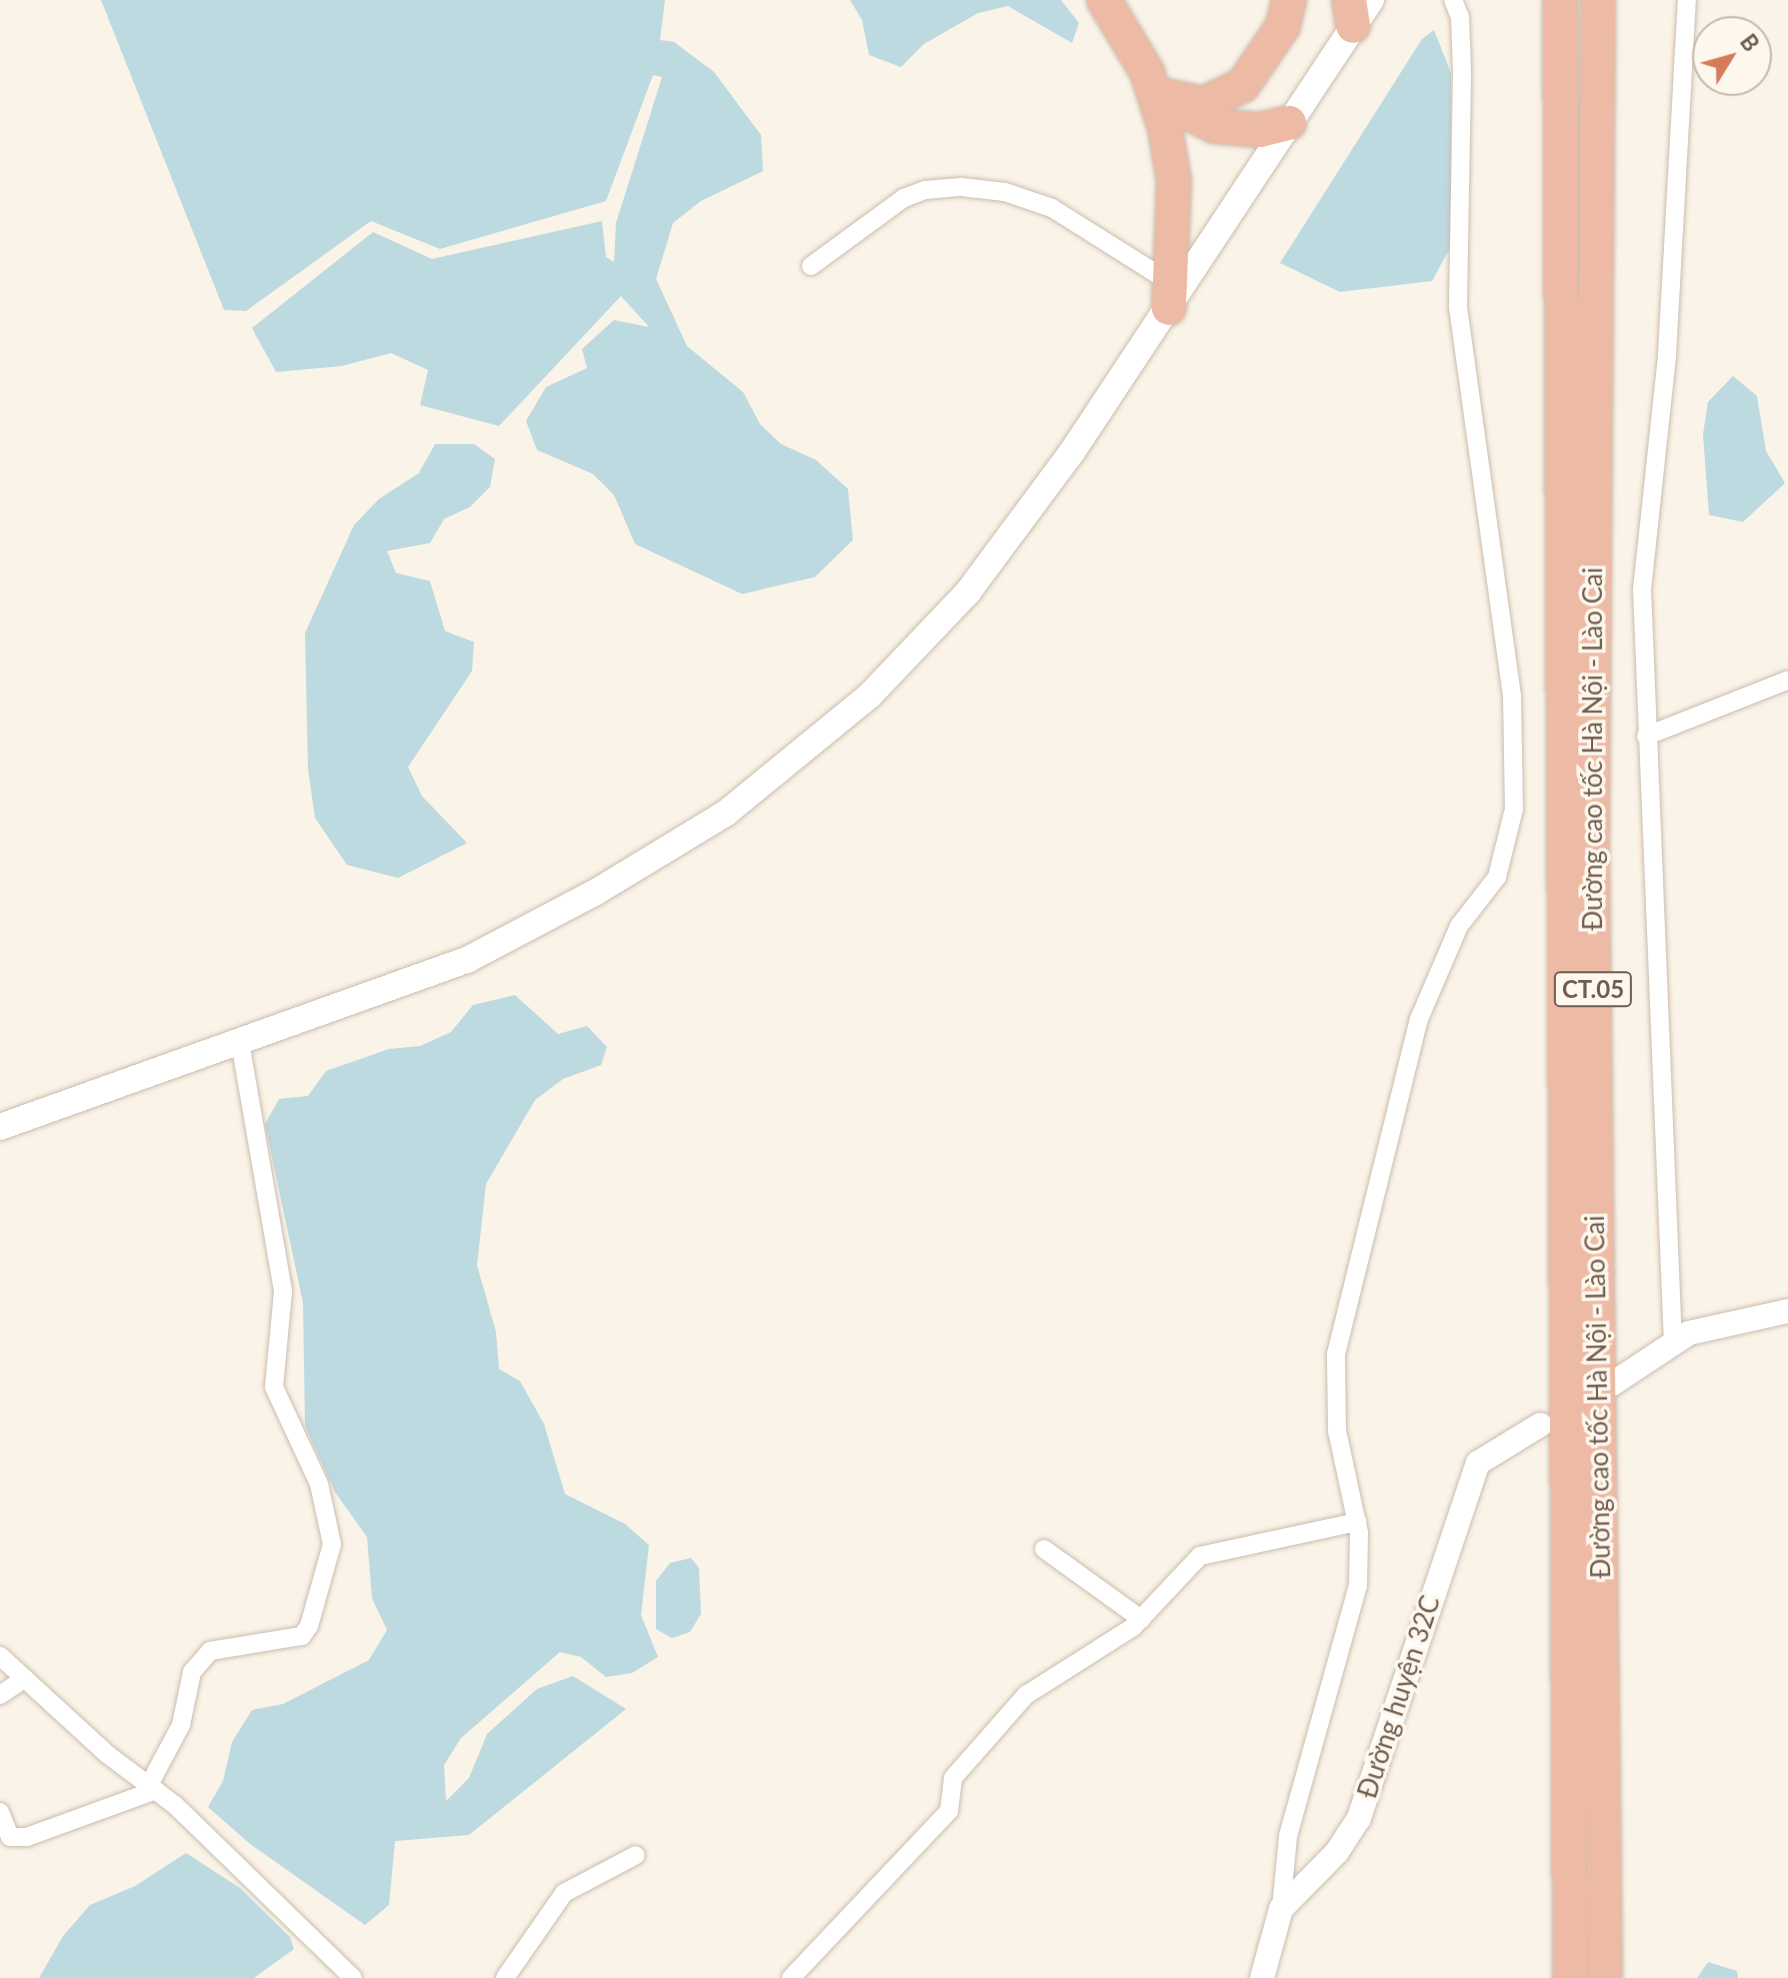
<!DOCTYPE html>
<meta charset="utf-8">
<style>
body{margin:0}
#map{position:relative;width:1788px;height:1978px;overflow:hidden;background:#faf3e7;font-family:Lato,sans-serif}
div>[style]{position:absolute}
.water>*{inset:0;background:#bddae1}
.roads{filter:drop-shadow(0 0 2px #cabcae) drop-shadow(0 0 2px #cabcae)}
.minor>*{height:18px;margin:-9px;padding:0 9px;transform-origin:9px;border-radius:9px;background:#fff}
.tertiary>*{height:24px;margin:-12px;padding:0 12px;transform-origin:12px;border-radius:12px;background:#fff}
.secondary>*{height:26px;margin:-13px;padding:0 13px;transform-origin:13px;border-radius:13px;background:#fff}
.motorway>*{height:34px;margin:-17px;padding:0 17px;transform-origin:17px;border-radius:17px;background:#edbba5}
span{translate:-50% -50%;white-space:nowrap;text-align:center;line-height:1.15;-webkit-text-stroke:7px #fdf7ed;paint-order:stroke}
.shield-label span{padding:2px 6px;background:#fdf7ed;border:2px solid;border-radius:6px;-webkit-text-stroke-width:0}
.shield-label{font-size:24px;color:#705c4e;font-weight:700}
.street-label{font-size:26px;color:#705c4e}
.north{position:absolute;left:1692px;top:16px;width:80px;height:80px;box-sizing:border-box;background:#fdf7ed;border:2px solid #c5b9ad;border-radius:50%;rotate:53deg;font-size:22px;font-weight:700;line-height:32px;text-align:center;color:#705c4e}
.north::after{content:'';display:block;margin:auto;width:28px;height:36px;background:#d67b5a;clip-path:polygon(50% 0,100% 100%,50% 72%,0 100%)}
</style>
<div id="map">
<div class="water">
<div style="clip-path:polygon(101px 0,665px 0,660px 40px,674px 42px,714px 72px,761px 135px,763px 171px,701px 201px,673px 223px,656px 279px,687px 346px,743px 392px,760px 424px,781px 444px,816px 460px,848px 489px,853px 540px,815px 577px,742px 594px,635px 544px,614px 495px,593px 474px,537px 450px,526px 421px,546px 387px,587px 368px,582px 349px,614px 320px,649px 327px,621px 296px,499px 426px,420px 405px,428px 370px,391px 353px,342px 366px,276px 372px,252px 328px,373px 232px,432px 259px,602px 221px,606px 257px,614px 262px,616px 223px,662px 77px,653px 75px,606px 201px,440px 249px,371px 221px,246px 311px,224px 310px)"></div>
<div style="clip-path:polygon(850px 0,1061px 0,1079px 23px,1072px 43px,1008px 6px,978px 13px,924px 44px,901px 67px,869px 55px,862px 20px)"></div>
<div style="clip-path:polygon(1434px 30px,1451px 73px,1451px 246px,1432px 281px,1340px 292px,1280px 263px,1422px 39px)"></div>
<div style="clip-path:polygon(1733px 376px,1757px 396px,1766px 451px,1785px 483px,1743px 522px,1709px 515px,1703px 434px,1708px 402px)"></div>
<div style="clip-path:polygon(435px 444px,474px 444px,495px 459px,490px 487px,470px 507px,444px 519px,430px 543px,387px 551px,396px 573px,430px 581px,445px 631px,474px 642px,472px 671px,408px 767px,422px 796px,467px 843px,398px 878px,347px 865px,315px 818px,308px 769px,305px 633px,354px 525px,379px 499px,419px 473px)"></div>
<div style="clip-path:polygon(515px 995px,558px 1034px,587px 1026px,607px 1047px,601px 1065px,563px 1079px,535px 1100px,486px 1184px,477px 1265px,496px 1332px,499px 1369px,520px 1381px,544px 1424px,565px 1494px,625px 1524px,649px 1545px,641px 1615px,658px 1657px,632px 1673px,606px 1677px,581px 1657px,560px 1652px,461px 1738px,444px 1765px,446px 1801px,469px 1778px,487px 1734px,537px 1689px,573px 1676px,626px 1709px,469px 1835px,395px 1841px,389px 1905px,365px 1925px,250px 1844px,208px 1807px,223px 1781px,232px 1742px,252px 1710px,283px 1704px,369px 1660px,387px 1630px,372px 1598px,367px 1537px,335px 1492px,305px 1426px,303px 1303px,265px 1124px,279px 1099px,308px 1096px,326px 1071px,389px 1049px,420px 1046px,451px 1032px,473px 1005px)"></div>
<div style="clip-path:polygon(691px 1558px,699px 1568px,701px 1614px,690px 1632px,672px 1638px,656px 1629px,656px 1581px,670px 1563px)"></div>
<div style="clip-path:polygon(186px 1853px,240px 1888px,290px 1937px,294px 1949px,254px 1978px,39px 1978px,63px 1936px,90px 1905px,135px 1886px)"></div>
<div style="clip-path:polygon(1708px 1962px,1737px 1971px,1738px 1978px,1697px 1978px)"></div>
</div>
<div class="roads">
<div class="minor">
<div style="left:811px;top:266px;width:115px;rotate:-36.2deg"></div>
<div style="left:904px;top:198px;width:22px;rotate:-21deg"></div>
<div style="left:925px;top:190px;width:36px;rotate:-5deg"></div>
<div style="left:961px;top:187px;width:44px;rotate:6.5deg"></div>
<div style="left:1005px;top:192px;width:50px;rotate:18.8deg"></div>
<div style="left:1052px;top:208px;width:141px;rotate:32.2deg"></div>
<div style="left:1646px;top:736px;width:153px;rotate:-21.5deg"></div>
<div style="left:1673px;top:1344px;width:755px;rotate:-92.35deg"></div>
<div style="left:1642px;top:590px;width:236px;rotate:-83.9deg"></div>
<div style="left:1667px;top:355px;width:356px;rotate:-86.8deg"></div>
<div style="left:1044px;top:1549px;width:120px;rotate:35.8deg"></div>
<div style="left:0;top:1656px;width:145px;rotate:42.5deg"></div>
<div style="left:107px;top:1754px;width:85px;rotate:36.9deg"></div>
<div style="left:175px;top:1805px;width:248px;rotate:44.2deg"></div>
<div style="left:0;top:1695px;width:30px;rotate:-34deg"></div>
<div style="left:149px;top:1785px;width:68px;rotate:-61.9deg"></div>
<div style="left:181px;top:1725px;width:54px;rotate:-78.3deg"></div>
<div style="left:192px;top:1672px;width:28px;rotate:-49deg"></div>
<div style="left:210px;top:1651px;width:93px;rotate:-9.3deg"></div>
<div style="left:302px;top:1636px;width:12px;rotate:-55deg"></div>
<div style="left:309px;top:1626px;width:85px;rotate:-74.3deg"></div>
<div style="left:332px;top:1544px;width:61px;rotate:-102.2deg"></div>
<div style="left:319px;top:1484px;width:107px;rotate:-114.9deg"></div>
<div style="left:274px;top:1387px;width:96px;rotate:-84.6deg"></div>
<div style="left:283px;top:1291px;width:252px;rotate:-99.8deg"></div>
<div style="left:0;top:1812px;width:27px;rotate:68deg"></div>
<div style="left:10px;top:1837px;width:17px"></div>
<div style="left:27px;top:1837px;width:137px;rotate:-20deg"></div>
<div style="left:1281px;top:1909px;width:73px;rotate:-84.5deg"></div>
<div style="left:1288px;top:1836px;width:260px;rotate:-74.4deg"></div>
<div style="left:1358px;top:1586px;width:53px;rotate:-88.9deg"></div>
<div style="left:1359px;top:1533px;width:105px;rotate:-102.1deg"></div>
<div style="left:1337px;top:1430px;width:76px;rotate:-90.8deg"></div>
<div style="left:1336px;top:1354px;width:345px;rotate:-76.1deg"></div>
<div style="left:1419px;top:1019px;width:101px;rotate:-66.7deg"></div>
<div style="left:1459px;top:926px;width:62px;rotate:-52.2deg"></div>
<div style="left:1497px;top:877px;width:70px;rotate:-76deg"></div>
<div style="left:1514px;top:809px;width:113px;rotate:-91deg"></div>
<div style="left:1512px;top:696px;width:395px;rotate:-97.9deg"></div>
<div style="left:1458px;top:305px;width:235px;rotate:-89deg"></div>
<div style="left:1462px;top:70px;width:53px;rotate:-92.2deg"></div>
<div style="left:1460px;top:17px;width:18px;rotate:-112deg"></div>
<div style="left:505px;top:1978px;width:103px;rotate:-55.2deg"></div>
<div style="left:564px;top:1893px;width:81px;rotate:-27.8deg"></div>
<div style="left:791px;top:1978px;width:230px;rotate:-46.6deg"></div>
<div style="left:949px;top:1811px;width:33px;rotate:-83deg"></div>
<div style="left:953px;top:1778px;width:111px;rotate:-48.7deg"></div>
<div style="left:1026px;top:1695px;width:127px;rotate:-32.4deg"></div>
<div style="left:1133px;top:1627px;width:98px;rotate:-46.7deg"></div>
<div style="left:1200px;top:1556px;width:161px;rotate:-12.2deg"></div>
</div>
<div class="tertiary">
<div style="left:1612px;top:1384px;width:92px;rotate:-33.5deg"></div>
<div style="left:1689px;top:1333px;width:101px;rotate:-12.5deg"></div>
<div style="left:1262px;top:1978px;width:72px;rotate:-74.6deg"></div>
<div style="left:1281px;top:1909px;width:80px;rotate:-45.5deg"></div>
<div style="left:1337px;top:1852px;width:40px;rotate:-57.1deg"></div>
<div style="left:1359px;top:1818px;width:374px;rotate:-71.5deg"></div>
<div style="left:1478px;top:1463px;width:73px;rotate:-31.5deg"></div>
</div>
<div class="secondary">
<div style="left:0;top:1127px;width:496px;rotate:-19.7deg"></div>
<div style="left:467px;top:960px;width:146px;rotate:-27.8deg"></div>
<div style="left:596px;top:892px;width:152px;rotate:-31.3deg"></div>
<div style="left:726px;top:813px;width:186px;rotate:-39.3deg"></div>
<div style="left:870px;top:695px;width:142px;rotate:-46.4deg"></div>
<div style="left:968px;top:592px;width:174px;rotate:-53.4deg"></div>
<div style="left:1072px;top:452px;width:542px;rotate:-56.52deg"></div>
</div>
<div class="motorway">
<div style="left:1104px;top:0;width:84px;rotate:59.2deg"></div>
<div style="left:1147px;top:72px;width:59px;rotate:72.2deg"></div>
<div style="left:1165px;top:128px;width:54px;rotate:80.4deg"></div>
<div style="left:1174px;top:181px;width:127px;rotate:92.3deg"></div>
<div style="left:1349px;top:0;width:26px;rotate:81deg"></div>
<div style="left:1560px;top:0;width:1978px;rotate:89.71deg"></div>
<div style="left:1598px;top:0;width:848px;rotate:90.41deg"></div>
<div style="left:1592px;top:848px;width:1130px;rotate:89.34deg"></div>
<div style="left:1165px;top:96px;width:40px;rotate:12deg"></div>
<div style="left:1204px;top:104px;width:43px;rotate:-26deg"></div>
<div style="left:1243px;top:85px;width:71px;rotate:-55.9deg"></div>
<div style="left:1283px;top:26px;width:27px;rotate:-77deg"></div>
<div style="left:1176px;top:106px;width:43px;rotate:27.8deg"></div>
<div style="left:1214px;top:126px;width:46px;rotate:5deg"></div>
<div style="left:1260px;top:130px;width:30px;rotate:-14deg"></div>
</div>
</div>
<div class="shield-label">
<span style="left:1593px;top:989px">CT.05</span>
</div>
<div class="street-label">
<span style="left:1593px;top:749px;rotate:-90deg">Đường cao tốc Hà Nội - Lào Cai</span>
<span style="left:1598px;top:1397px;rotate:-91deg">Đường cao tốc Hà Nội - Lào Cai</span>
<span style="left:1399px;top:1697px;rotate:-72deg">Đường huyện 32C</span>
</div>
<div class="north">B</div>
</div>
